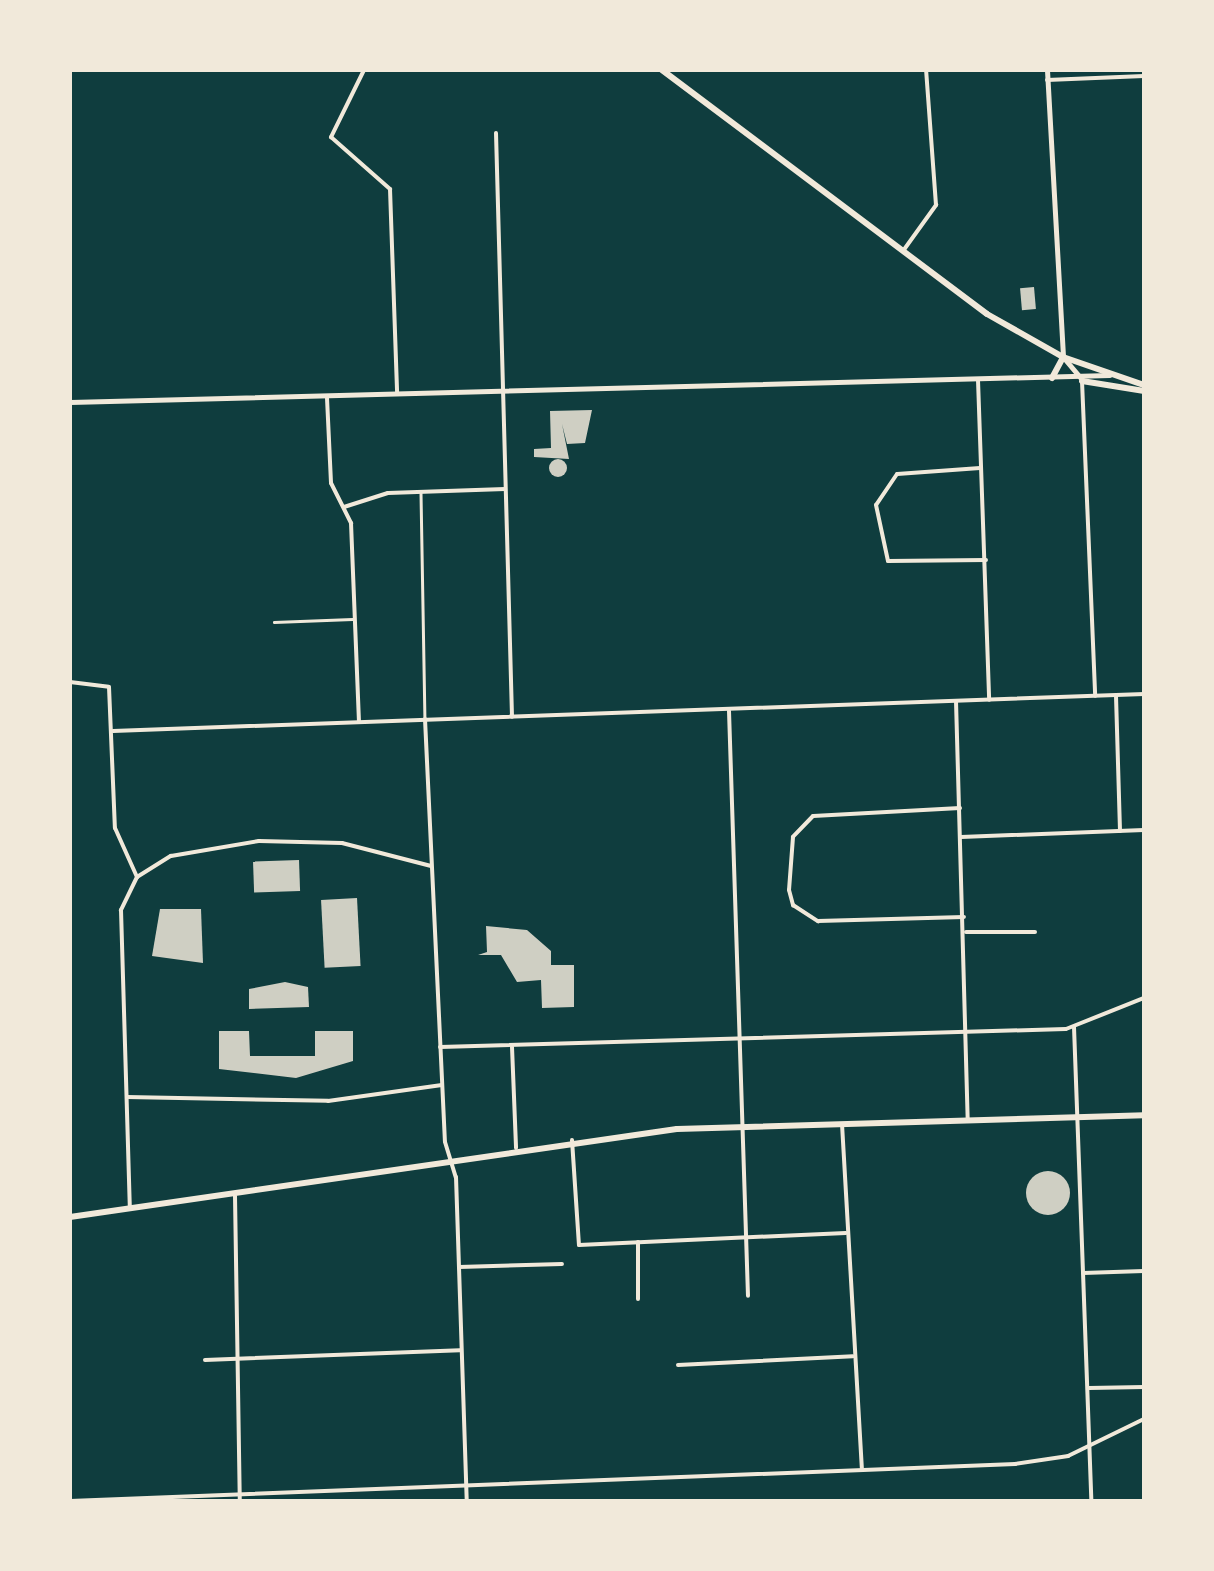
<!DOCTYPE html>
<style>
body{margin:0}
#map{position:relative;width:1214px;height:1571px;overflow:hidden;background:#0f3d3e;font-family:Quicksand,sans-serif}
div>[style]{position:absolute}
.building>*{inset:0;background:#cfcfc3;transform-origin:0 0}
.round{border-radius:50%}
.service>*{height:2.5px;margin:-1.25px;padding:0 1.25px;transform-origin:1.25px;border-radius:1.25px;background:#f1e9da}
.minor>*{height:4px;margin:-2px;padding:0 2px;transform-origin:2px;border-radius:2px;background:#f1e9da}
.tertiary>*{height:5px;margin:-2.5px;padding:0 2.5px;transform-origin:2.5px;border-radius:2.5px;background:#f1e9da}
.primary>*{height:6px;margin:-3px;padding:0 3px;transform-origin:3px;border-radius:3px;background:#f1e9da}
span{translate:-50% -50%;white-space:nowrap;text-align:center;line-height:1.15;-webkit-text-stroke:9px #f1e9da;paint-order:stroke}
.frame{position:absolute;inset:0;border:72px solid #f1e9da;pointer-events:none}
</style>
<div id="map">
<div class="building">
<div style="left:1034px;top:287px;width:22px;height:14px;rotate:85deg"></div>
<div style="clip-path:polygon(592px 410px,585px 443px,567px 444px,562px 424px,569px 459px,534px 457px,534px 449px,551px 448px,550px 411px)"></div>
<div class="round" style="left:549px;top:459px;width:18px;height:18px"></div>
<div style="left:299px;top:860px;width:31px;height:46px;rotate:88deg"></div>
<div style="left:357px;top:898px;width:68px;height:36px;rotate:87deg"></div>
<div style="clip-path:polygon(160px 909px,201px 909px,203px 963px,152px 956px)"></div>
<div style="clip-path:polygon(486px 926px,527px 930px,551px 951px,551px 965px,574px 965px,574px 1007px,542px 1008px,541px 980px,517px 982px,501px 955px,478px 955px,487px 952px)"></div>
<div style="clip-path:polygon(285px 982px,308px 987px,309px 1007px,249px 1009px,249px 989px)"></div>
<div style="clip-path:polygon(219px 1031px,249px 1031px,250px 1056px,315px 1056px,315px 1031px,353px 1031px,353px 1061px,296px 1078px,219px 1069px)"></div>
<div class="round" style="left:1026px;top:1171px;width:44px;height:44px"></div>
</div>
<div class="service">
<div style="left:421px;top:493px;width:226px;rotate:89deg"></div>
<div style="left:274px;top:622px;width:78px;rotate:-2.2deg"></div>
</div>
<div class="minor">
<div style="left:364px;top:70px;width:75px;rotate:116.2deg"></div>
<div style="left:331px;top:137px;width:79px;rotate:41.4deg"></div>
<div style="left:390px;top:189px;width:203px;rotate:88deg"></div>
<div style="left:1047px;top:80px;width:97px;rotate:-2.4deg"></div>
<div style="left:496px;top:133px;width:584px;rotate:88.43deg"></div>
<div style="left:903px;top:251px;width:57px;rotate:-54.3deg"></div>
<div style="left:936px;top:205px;width:135px;rotate:-94.2deg"></div>
<div style="left:978px;top:380px;width:320px;rotate:88deg"></div>
<div style="left:1082px;top:381px;width:315px;rotate:87.6deg"></div>
<div style="left:327px;top:398px;width:85px;rotate:87.3deg"></div>
<div style="left:331px;top:483px;width:45px;rotate:63.4deg"></div>
<div style="left:351px;top:523px;width:199px;rotate:87.7deg"></div>
<div style="left:980px;top:468px;width:83px;rotate:175.9deg"></div>
<div style="left:897px;top:474px;width:37px;rotate:124deg"></div>
<div style="left:876px;top:505px;width:57px;rotate:77.9deg"></div>
<div style="left:888px;top:561px;width:98px;rotate:-0.6deg"></div>
<div style="left:344px;top:507px;width:46px;rotate:-17.7deg"></div>
<div style="left:388px;top:493px;width:117px;rotate:-2deg"></div>
<div style="left:70px;top:682px;width:39px;rotate:7deg"></div>
<div style="left:109px;top:687px;width:141px;rotate:87.6deg"></div>
<div style="left:115px;top:828px;width:54px;rotate:65.8deg"></div>
<div style="left:137px;top:877px;width:37px;rotate:116deg"></div>
<div style="left:121px;top:910px;width:298px;rotate:88.3deg"></div>
<div style="left:1116px;top:696px;width:135px;rotate:88.3deg"></div>
<div style="left:956px;top:701px;width:418px;rotate:88.4deg"></div>
<div style="left:729px;top:711px;width:585px;rotate:88.14deg"></div>
<div style="left:425px;top:719px;width:423px;rotate:87.3deg"></div>
<div style="left:445px;top:1142px;width:37px;rotate:73deg"></div>
<div style="left:456px;top:1177px;width:324px;rotate:88.1deg"></div>
<div style="left:113px;top:731px;width:1032px;rotate:-2.06deg"></div>
<div style="left:960px;top:808px;width:147px;rotate:176.9deg"></div>
<div style="left:813px;top:816px;width:29px;rotate:134deg"></div>
<div style="left:793px;top:837px;width:53px;rotate:94.3deg"></div>
<div style="left:789px;top:890px;width:16px;rotate:75deg"></div>
<div style="left:793px;top:905px;width:30px;rotate:33deg"></div>
<div style="left:818px;top:921px;width:146px;rotate:-1.6deg"></div>
<div style="left:961px;top:837px;width:183px;rotate:-2.2deg"></div>
<div style="left:137px;top:877px;width:40px;rotate:-32deg"></div>
<div style="left:171px;top:856px;width:89px;rotate:-9.7deg"></div>
<div style="left:259px;top:841px;width:83px;rotate:1.4deg"></div>
<div style="left:342px;top:843px;width:92px;rotate:14.5deg"></div>
<div style="left:966px;top:932px;width:69px"></div>
<div style="left:1074px;top:1027px;width:474px;rotate:87.9deg"></div>
<div style="left:440px;top:1047px;width:626px;rotate:-1.65deg"></div>
<div style="left:1066px;top:1029px;width:84px;rotate:-21.7deg"></div>
<div style="left:512px;top:1047px;width:101px;rotate:87.7deg"></div>
<div style="left:127px;top:1097px;width:201px;rotate:1.1deg"></div>
<div style="left:328px;top:1101px;width:115px;rotate:-8deg"></div>
<div style="left:842px;top:1124px;width:345px;rotate:86.7deg"></div>
<div style="left:572px;top:1140px;width:105px;rotate:86.2deg"></div>
<div style="left:579px;top:1245px;width:267px;rotate:-2.6deg"></div>
<div style="left:235px;top:1196px;width:305px;rotate:89.1deg"></div>
<div style="left:459px;top:1267px;width:103px;rotate:-1.7deg"></div>
<div style="left:1083px;top:1273px;width:61px;rotate:-1.9deg"></div>
<div style="left:638px;top:1299px;width:57px;rotate:-90deg"></div>
<div style="left:205px;top:1360px;width:255px;rotate:-2.2deg"></div>
<div style="left:678px;top:1365px;width:175px;rotate:-2.9deg"></div>
<div style="left:1089px;top:1388px;width:55px;rotate:-1deg"></div>
<div style="left:70px;top:1501px;width:946px;rotate:-2.24deg"></div>
<div style="left:1015px;top:1464px;width:54px;rotate:-8.6deg"></div>
<div style="left:1068px;top:1456px;width:85px;rotate:-26deg"></div>
</div>
<div class="tertiary">
<div style="left:1047px;top:70px;width:287px;rotate:86.8deg"></div>
<div style="left:1063px;top:357px;width:30px;rotate:50deg"></div>
<div style="left:70px;top:402px;width:1040px;rotate:-1.49deg"></div>
</div>
<div class="primary">
<div style="left:662px;top:70px;width:406px;rotate:36.9deg"></div>
<div style="left:987px;top:314px;width:87px;rotate:29.5deg"></div>
<div style="left:1063px;top:357px;width:86px;rotate:19.1deg"></div>
<div style="left:1052px;top:378px;width:24px;rotate:-62deg"></div>
<div style="left:1082px;top:381px;width:63px;rotate:9.2deg"></div>
<div style="left:70px;top:1217px;width:613px;rotate:-8.25deg"></div>
<div style="left:677px;top:1129px;width:467px;rotate:-1.7deg"></div>
</div>
<div class="frame"></div>
</div>
